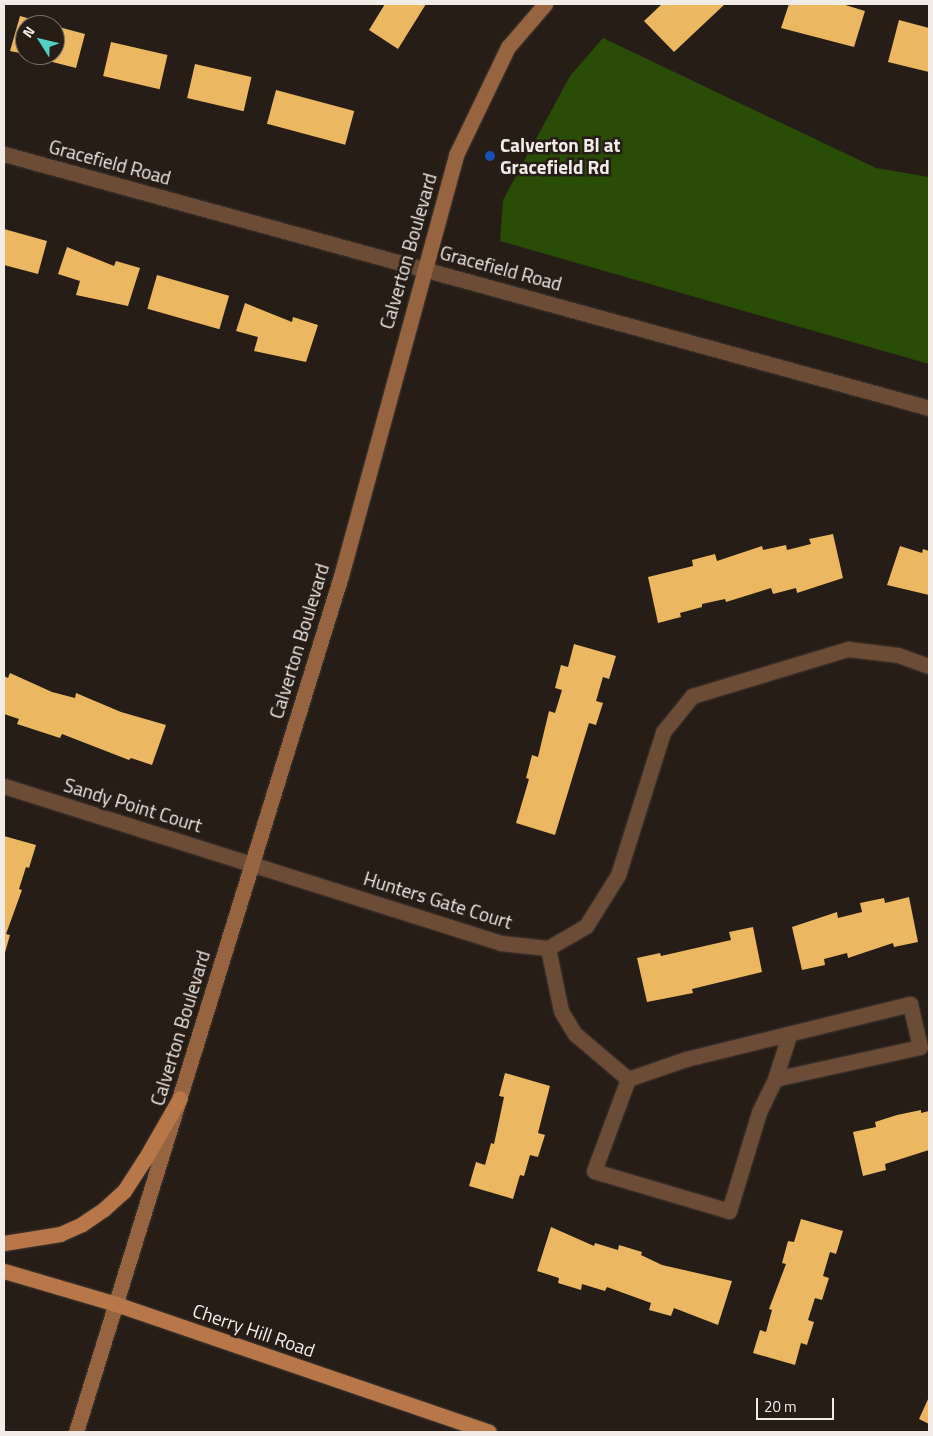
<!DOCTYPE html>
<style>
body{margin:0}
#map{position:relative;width:933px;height:1436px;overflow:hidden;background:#261d16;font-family:"Titillium Web",sans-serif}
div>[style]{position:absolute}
.green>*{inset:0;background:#294c07}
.building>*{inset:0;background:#ebb861;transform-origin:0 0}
.roads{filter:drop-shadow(0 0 1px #433a33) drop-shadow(0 0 1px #433a33)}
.street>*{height:15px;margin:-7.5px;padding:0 7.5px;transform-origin:7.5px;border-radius:7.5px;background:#6b4c36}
.secondary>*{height:15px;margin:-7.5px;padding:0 7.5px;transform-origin:7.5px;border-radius:7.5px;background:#966441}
.primary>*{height:15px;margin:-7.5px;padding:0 7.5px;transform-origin:7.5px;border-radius:7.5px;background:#b77749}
.dots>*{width:14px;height:14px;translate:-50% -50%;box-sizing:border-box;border:2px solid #261d16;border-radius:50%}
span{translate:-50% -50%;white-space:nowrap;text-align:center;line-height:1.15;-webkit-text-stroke:5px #261d16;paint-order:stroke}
.poi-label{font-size:19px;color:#f2ece7;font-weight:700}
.left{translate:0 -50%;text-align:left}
.street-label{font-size:19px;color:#f2ece7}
.frame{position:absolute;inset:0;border:5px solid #f2ece7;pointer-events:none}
.north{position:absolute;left:15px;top:15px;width:50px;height:50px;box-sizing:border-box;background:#261d16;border:1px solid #78706a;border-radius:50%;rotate:306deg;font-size:14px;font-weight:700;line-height:20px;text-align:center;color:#f2ece7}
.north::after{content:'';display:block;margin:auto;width:18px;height:22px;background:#55cec4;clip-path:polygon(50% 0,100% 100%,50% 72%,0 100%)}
.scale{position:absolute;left:756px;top:1398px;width:78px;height:22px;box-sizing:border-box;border:2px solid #f2ece7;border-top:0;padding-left:6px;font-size:15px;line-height:18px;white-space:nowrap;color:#f2ece7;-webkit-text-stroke:4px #261d16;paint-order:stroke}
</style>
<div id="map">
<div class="green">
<div style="clip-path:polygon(603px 38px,876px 168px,929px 177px,929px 364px,500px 241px,503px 200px,570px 76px)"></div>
</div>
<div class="building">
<div style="clip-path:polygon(385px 4px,426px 4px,398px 49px,369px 30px)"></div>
<div style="clip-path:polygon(662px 4px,725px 4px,674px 52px,644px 21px)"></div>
<div style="clip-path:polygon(789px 4px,842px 4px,865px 11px,854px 47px,781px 28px)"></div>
<div style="clip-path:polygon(20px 16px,49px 24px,25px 25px,25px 54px,10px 51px)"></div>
<div style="clip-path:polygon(899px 20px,929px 28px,929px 72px,888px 62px)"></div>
<div style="clip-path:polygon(55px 26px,85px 34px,76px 68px,29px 56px,55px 55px)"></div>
<div style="left:111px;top:42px;width:58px;height:35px;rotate:13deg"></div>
<div style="left:195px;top:64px;width:58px;height:35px;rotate:13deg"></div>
<div style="left:276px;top:90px;width:81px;height:35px;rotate:15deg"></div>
<div style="clip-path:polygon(4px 229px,47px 241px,38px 274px,4px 265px)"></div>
<div style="clip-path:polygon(67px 247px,114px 266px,116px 261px,140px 268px,128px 306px,76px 295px,80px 281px,58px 274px)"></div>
<div style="left:157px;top:275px;width:75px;height:35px;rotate:16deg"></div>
<div style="clip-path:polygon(245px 303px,292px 322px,293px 317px,318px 325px,306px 362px,254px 351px,258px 337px,236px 331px)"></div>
<div style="clip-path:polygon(833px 534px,843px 578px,797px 593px,796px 588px,773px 594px,771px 588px,726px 602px,725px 599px,702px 604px,702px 607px,680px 613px,681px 617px,658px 623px,648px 577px,693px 566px,692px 560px,715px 554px,717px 561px,762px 546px,763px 550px,786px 545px,787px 550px,811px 544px,809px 539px)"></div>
<div style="clip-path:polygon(900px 546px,922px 553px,923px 549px,929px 551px,929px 595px,887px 585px)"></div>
<div style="clip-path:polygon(574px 644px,616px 656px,609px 679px,603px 677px,596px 701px,603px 703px,596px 725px,589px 723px,555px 835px,516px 823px,529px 779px,526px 778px,532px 755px,538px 757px,549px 711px,555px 713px,562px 690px,555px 688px,561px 665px,568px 667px)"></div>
<div style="clip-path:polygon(10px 673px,52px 692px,75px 698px,76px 693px,121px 712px,166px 725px,152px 765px,131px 758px,129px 760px,62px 734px,60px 738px,17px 724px,19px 719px,4px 714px,4px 676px,8px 678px)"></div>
<div style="clip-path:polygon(4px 836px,36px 845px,29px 868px,26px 867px,19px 889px,22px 890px,6px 934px,10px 935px,4px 956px)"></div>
<div style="clip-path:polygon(909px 897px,918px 942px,894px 947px,893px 943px,848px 958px,847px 953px,824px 959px,825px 965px,802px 970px,792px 927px,837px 912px,838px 918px,862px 912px,860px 903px,884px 898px,885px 903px)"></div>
<div style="clip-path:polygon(753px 927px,762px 972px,692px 989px,693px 993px,647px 1002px,637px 958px,660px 953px,661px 956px,731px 940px,729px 932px)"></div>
<div style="clip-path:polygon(505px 1073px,550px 1086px,538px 1133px,545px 1135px,538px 1157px,530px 1155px,524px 1176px,520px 1175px,513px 1199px,469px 1186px,476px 1162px,485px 1165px,491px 1143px,494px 1144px,504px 1097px,499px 1096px)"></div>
<div style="clip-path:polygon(921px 1110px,921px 1113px,929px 1111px,929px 1150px,885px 1164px,886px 1170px,863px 1176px,853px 1132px,876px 1127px,875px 1122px,897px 1115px)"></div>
<div style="clip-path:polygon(801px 1219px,843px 1231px,836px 1254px,830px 1252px,823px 1276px,829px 1278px,822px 1300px,815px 1298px,808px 1320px,814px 1322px,807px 1345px,801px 1343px,795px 1365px,753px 1353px,760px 1330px,766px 1332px,772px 1310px,769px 1309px,786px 1264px,782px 1263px,788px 1241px,794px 1242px)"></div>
<div style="clip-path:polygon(551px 1227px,594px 1246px,595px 1243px,618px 1250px,619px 1245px,642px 1252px,641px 1255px,662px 1265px,732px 1281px,718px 1325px,674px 1308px,671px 1316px,649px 1310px,651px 1303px,607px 1287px,605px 1291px,582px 1284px,581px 1290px,558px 1283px,559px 1278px,537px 1271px)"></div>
<div style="clip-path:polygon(929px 1397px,929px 1424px,919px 1419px)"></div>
</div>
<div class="roads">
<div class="street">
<div style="left:4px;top:154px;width:959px;rotate:15.35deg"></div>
<div style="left:4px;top:786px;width:521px;rotate:17.53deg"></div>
<div style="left:501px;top:943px;width:47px;rotate:6.1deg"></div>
<div style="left:548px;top:948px;width:64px;rotate:78.3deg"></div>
<div style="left:561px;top:1011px;width:27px;rotate:59deg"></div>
<div style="left:575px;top:1034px;width:70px;rotate:40.3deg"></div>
<div style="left:628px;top:1079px;width:61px;rotate:-19deg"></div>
<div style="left:686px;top:1059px;width:231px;rotate:-13.8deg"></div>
<div style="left:910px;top:1004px;width:44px;rotate:76.9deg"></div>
<div style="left:920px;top:1047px;width:148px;rotate:167.6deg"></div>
<div style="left:548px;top:948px;width:44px;rotate:-30.1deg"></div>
<div style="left:586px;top:926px;width:60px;rotate:-57.9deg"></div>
<div style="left:618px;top:875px;width:150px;rotate:-72.5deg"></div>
<div style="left:663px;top:732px;width:46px;rotate:-51.1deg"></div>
<div style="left:692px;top:696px;width:163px;rotate:-16.8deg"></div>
<div style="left:848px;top:649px;width:50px;rotate:6.8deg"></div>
<div style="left:898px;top:655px;width:33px;rotate:20deg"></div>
<div style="left:628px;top:1079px;width:98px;rotate:110.3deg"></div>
<div style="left:594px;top:1171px;width:141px;rotate:16.5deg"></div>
<div style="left:729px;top:1211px;width:103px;rotate:-73.1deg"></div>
<div style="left:759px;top:1112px;width:37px;rotate:-64deg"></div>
<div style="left:775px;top:1079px;width:46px;rotate:-72.3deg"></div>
</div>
<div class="secondary">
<div style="left:76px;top:1432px;width:896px;rotate:-72.8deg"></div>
<div style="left:341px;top:576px;width:436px;rotate:-74.7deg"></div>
<div style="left:456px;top:155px;width:120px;rotate:-64.3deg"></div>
<div style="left:508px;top:47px;width:57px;rotate:-49.3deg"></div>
</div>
<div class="primary">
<div style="left:4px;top:1243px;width:57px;rotate:-9.1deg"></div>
<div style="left:60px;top:1234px;width:24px;rotate:-24deg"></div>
<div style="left:82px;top:1224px;width:27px;rotate:-34deg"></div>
<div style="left:104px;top:1209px;width:27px;rotate:-42deg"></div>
<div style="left:124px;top:1191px;width:38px;rotate:-57deg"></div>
<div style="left:145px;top:1159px;width:70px;rotate:-60.2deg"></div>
<div style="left:4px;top:1271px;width:117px;rotate:16.4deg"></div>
<div style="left:116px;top:1304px;width:394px;rotate:18.9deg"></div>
</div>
</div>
<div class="dots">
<div style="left:490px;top:156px;background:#1a4fb4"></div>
</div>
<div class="poi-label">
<span class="left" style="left:500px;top:156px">Calverton Bl at<br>Gracefield Rd</span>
</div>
<div class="street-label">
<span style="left:110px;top:162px;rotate:15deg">Gracefield Road</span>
<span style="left:408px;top:251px;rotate:-74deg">Calverton Boulevard</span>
<span style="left:501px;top:268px;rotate:15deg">Gracefield Road</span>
<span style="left:299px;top:641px;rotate:-73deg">Calverton Boulevard</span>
<span style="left:133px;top:805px;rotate:17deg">Sandy Point Court</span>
<span style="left:438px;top:900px;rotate:17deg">Hunters Gate Court</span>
<span style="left:180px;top:1028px;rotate:-73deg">Calverton Boulevard</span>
<span style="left:254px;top:1330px;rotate:19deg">Cherry Hill Road</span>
</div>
<div class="frame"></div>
<div class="north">N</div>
<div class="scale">20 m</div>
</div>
